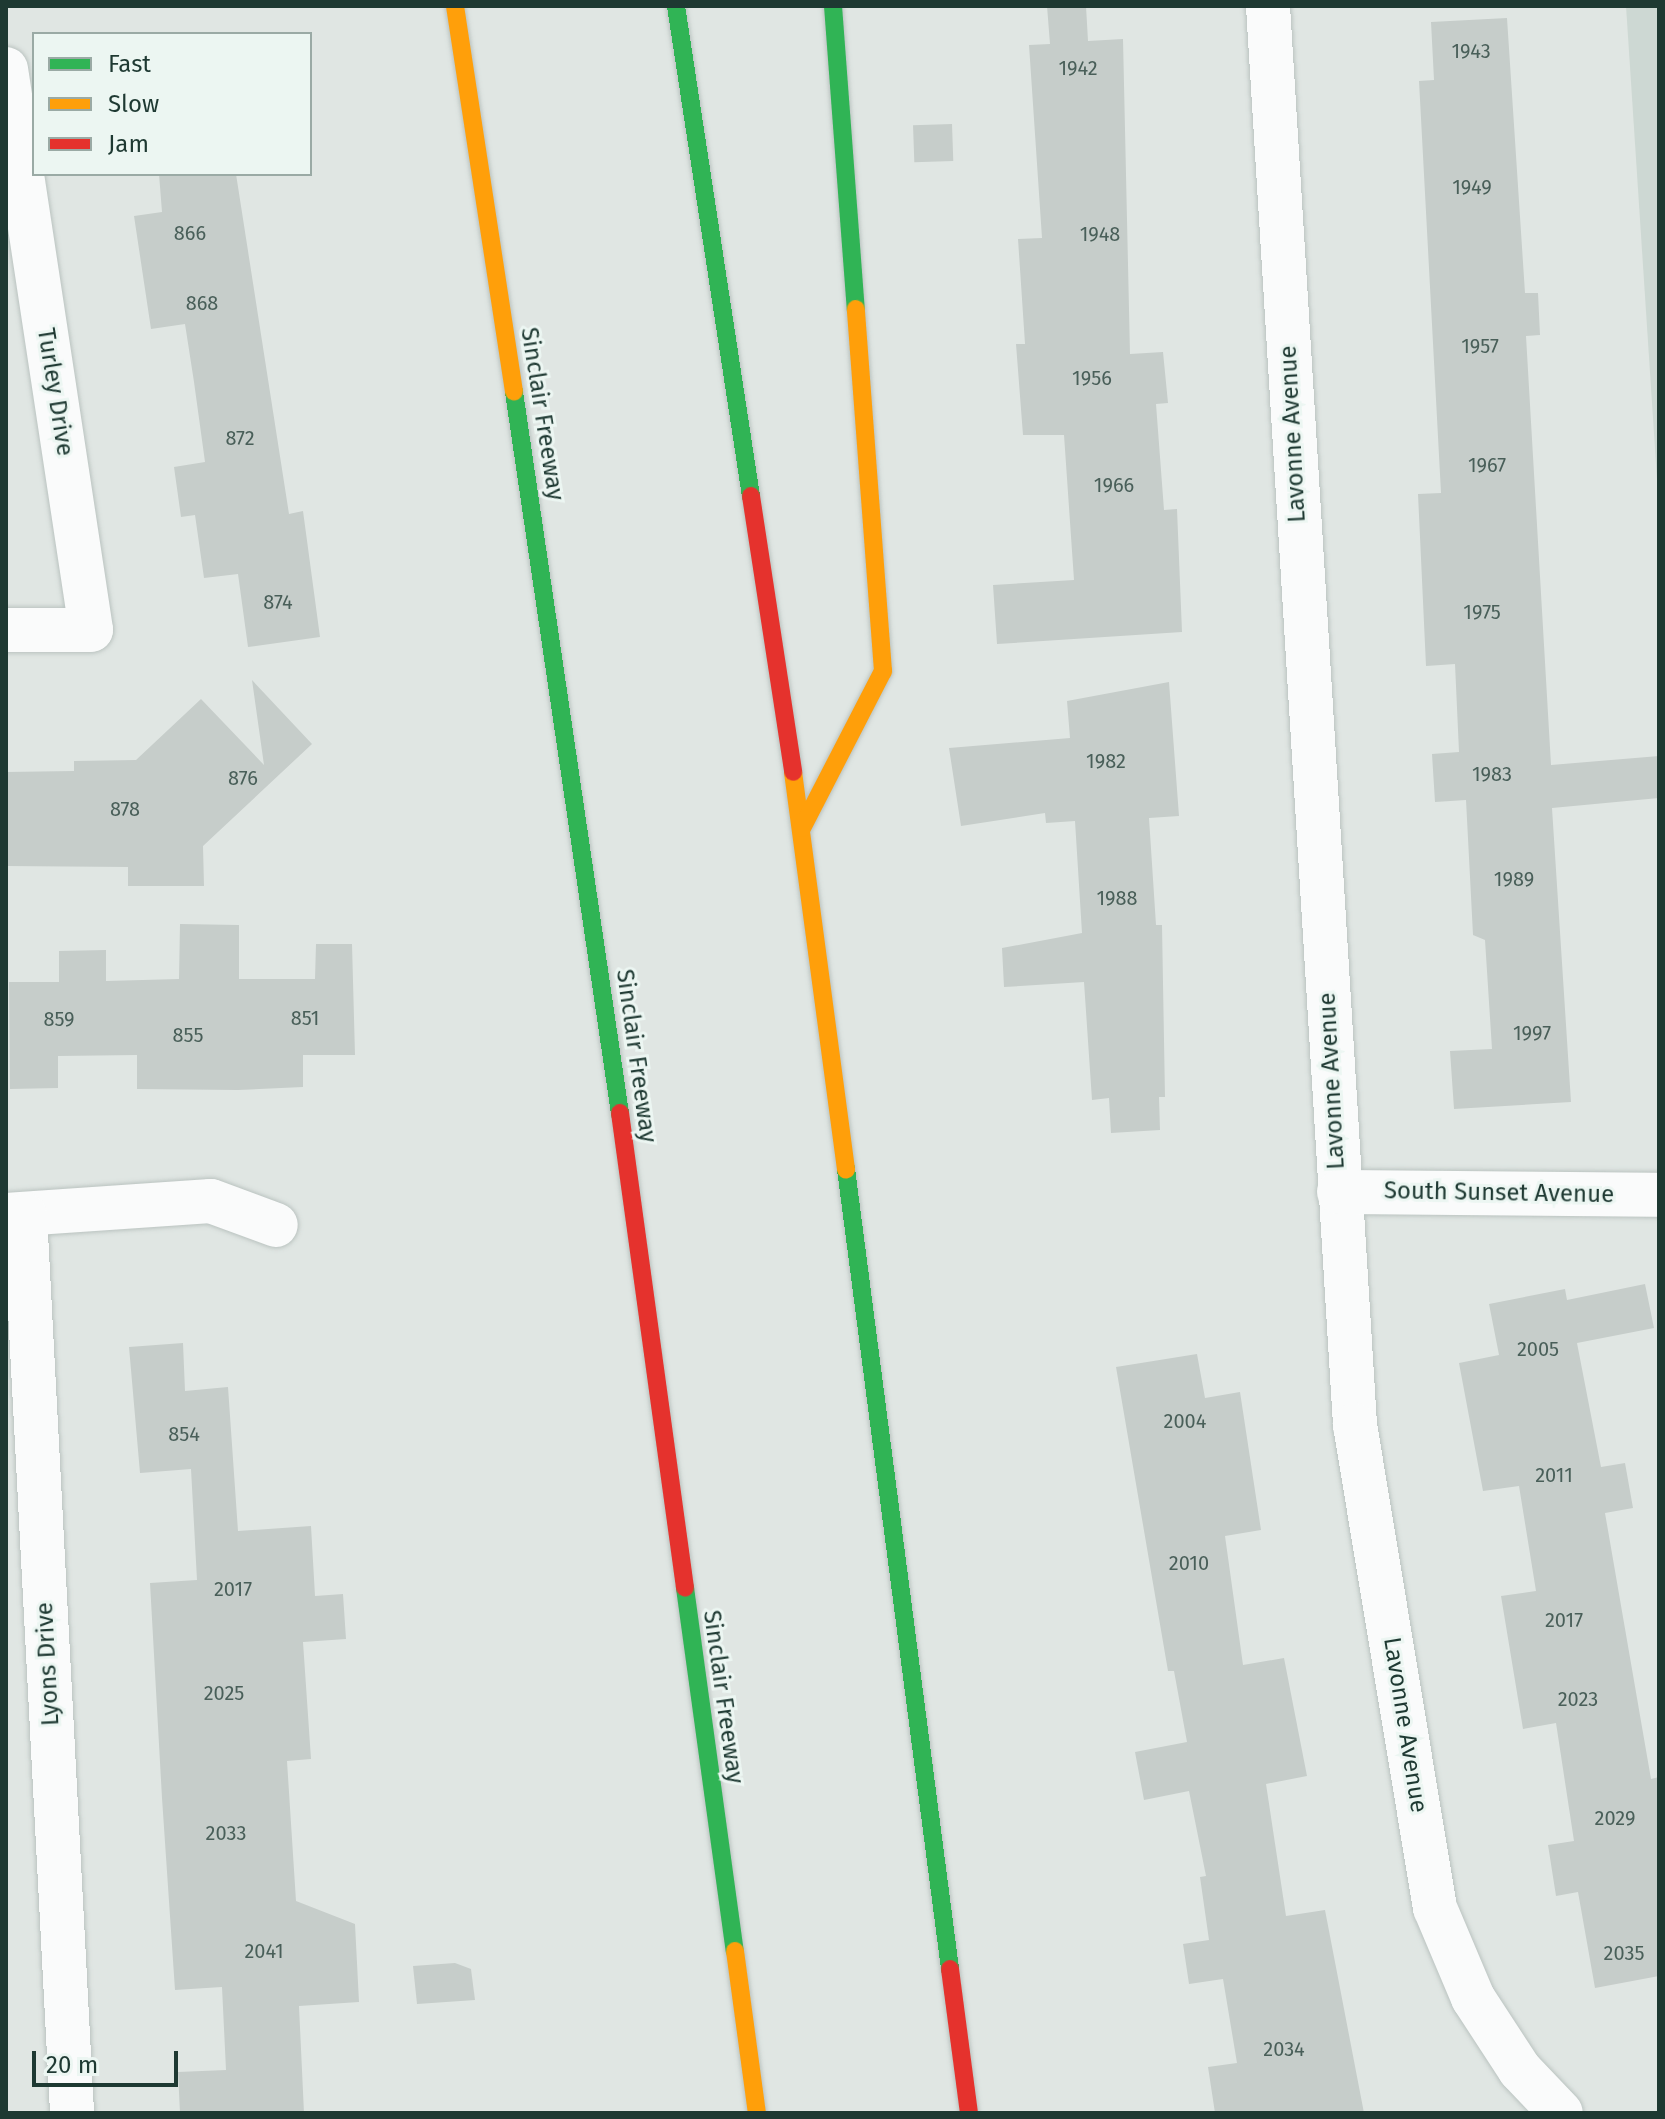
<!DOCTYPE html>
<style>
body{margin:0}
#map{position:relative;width:1665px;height:2119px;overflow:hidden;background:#e0e6e3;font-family:"Fira Sans",sans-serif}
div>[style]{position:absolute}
.built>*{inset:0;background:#cdd8d3}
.building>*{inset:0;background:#c6cdca;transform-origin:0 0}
.roads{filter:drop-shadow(0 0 2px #bac3c0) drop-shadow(0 0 2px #bac3c0)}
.street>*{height:44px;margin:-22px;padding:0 22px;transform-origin:22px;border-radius:22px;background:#fafbfb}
.fast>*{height:18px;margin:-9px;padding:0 9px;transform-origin:9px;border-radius:9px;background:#30b455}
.slow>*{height:18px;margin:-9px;padding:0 9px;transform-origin:9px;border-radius:9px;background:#ff9f0a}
.jam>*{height:18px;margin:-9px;padding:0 9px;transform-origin:9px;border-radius:9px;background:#e5322d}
span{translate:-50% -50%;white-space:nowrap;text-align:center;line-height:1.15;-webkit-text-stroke:6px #ecf6f2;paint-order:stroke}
.number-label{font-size:20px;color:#495f59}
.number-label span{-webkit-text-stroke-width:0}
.street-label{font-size:24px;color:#1e3932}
.frame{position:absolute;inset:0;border:8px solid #1e3932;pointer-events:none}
.legend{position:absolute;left:32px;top:32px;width:280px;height:144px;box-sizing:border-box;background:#ecf6f2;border:2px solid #9aaaa5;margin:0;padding:10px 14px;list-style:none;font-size:24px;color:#1e3932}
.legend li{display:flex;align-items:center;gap:16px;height:40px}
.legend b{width:40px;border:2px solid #9aaaa5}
.scale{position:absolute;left:32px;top:2051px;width:146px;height:36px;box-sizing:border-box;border:4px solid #1e3932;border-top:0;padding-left:10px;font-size:24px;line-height:28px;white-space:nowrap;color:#1e3932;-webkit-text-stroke:6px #ecf6f2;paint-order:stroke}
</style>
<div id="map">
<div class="built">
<div style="clip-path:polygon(1626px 6px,1659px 6px,1659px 510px)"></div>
</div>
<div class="building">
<div style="clip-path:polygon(1047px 6px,1086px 6px,1088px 41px,1123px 39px,1130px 354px,1163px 352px,1168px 403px,1156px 404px,1164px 510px,1177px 509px,1182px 632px,997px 644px,993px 585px,1074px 580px,1064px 435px,1023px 435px,1016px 344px,1025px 344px,1018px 239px,1042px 238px,1029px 45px,1050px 44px)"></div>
<div style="clip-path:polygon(1507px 18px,1525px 293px,1538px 293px,1540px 335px,1526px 336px,1551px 765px,1659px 756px,1659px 798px,1552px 808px,1571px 1102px,1454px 1109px,1450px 1051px,1492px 1049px,1485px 940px,1473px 935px,1466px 800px,1435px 802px,1432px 754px,1459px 752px,1455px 664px,1426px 666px,1418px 494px,1441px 493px,1419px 81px,1434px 80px,1431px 22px)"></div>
<div style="left:952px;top:124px;width:37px;height:39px;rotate:88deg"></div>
<div style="clip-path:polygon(159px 174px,236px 174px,289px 514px,303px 511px,320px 637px,248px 647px,238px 574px,204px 578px,195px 515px,181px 517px,174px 467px,205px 462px,194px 382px,185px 324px,151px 329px,134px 216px,162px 212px)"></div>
<div style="clip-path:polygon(252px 680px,312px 744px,203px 846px,204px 886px,128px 886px,128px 867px,6px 866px,6px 772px,74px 771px,74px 761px,136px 760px,201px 699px,264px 765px)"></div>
<div style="clip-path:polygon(1169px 682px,1179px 816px,1149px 818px,1156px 925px,1162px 925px,1165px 1097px,1159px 1097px,1160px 1130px,1111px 1133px,1109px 1098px,1092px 1100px,1084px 982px,1004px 987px,1002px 948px,1082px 933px,1075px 821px,1046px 823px,1045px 813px,961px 826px,949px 748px,1070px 738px,1067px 701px)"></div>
<div style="clip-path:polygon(180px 924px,239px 925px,239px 979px,315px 979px,316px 944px,352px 944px,355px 1055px,303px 1055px,303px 1087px,238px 1090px,137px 1089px,137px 1055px,58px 1056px,58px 1088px,10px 1089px,9px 982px,59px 982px,59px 951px,106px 950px,106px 981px,179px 979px)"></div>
<div style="clip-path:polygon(1645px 1284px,1654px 1328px,1577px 1343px,1601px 1467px,1625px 1463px,1633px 1508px,1605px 1513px,1651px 1779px,1659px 1777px,1659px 1976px,1595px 1988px,1578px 1892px,1556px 1896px,1548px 1845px,1574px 1841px,1556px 1723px,1523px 1729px,1501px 1596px,1536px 1591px,1519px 1486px,1483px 1491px,1459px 1363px,1499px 1355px,1489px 1304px,1565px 1289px,1567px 1300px)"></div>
<div style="clip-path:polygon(183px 1343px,185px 1391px,228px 1387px,238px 1531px,311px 1526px,315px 1596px,343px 1594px,346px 1639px,303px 1642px,311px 1759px,287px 1761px,296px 1901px,355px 1924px,359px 2002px,299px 2006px,304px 2113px,180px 2113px,178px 2072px,226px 2070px,222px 1987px,175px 1990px,162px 1798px,150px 1583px,197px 1580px,191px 1469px,140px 1473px,129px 1347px)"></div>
<div style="clip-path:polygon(1197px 1354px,1205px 1398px,1240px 1392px,1261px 1530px,1225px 1536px,1243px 1665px,1284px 1658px,1307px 1776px,1266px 1784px,1286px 1916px,1325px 1910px,1364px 2113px,1215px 2113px,1208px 2067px,1237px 2063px,1223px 1979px,1189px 1984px,1183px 1944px,1209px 1940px,1200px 1877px,1206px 1876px,1189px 1791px,1144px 1800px,1135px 1752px,1187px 1742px,1174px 1671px,1168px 1671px,1116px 1367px)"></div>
<div style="clip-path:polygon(455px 1963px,471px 1969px,475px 2000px,417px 2004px,413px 1966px)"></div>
</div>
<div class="roads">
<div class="street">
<div style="left:1268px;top:6px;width:1422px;rotate:86.49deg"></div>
<div style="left:1355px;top:1425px;width:490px;rotate:80.6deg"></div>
<div style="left:1435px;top:1908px;width:98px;rotate:67.1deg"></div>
<div style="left:1473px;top:1998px;width:86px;rotate:56.9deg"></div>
<div style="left:1520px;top:2070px;width:59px;rotate:46.4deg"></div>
<div style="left:6px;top:69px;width:567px;rotate:81.38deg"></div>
<div style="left:91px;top:630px;width:85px;rotate:180deg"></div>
<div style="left:1339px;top:1192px;width:320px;rotate:0.5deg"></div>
<div style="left:6px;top:1215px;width:205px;rotate:-3.9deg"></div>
<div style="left:211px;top:1201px;width:69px;rotate:20.3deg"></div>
<div style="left:25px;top:1215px;width:899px;rotate:87deg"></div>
</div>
<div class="fast">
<div style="left:676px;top:6px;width:496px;rotate:81.3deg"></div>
<div style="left:833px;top:6px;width:304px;rotate:85.7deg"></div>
<div style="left:514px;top:392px;width:729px;rotate:81.64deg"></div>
<div style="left:846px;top:1169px;width:807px;rotate:82.59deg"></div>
<div style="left:685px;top:1588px;width:366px;rotate:82.2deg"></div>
</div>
<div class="slow">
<div style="left:455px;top:6px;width:390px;rotate:81.3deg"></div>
<div style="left:793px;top:772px;width:401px;rotate:82.4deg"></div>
<div style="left:802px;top:828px;width:177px;rotate:-62.7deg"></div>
<div style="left:883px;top:671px;width:363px;rotate:-94.3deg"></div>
<div style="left:735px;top:1951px;width:163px;rotate:82.3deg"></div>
</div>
<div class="jam">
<div style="left:751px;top:496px;width:279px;rotate:81.3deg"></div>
<div style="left:620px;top:1113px;width:479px;rotate:82.2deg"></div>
<div style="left:950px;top:1969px;width:145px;rotate:82.5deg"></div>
</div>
</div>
<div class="number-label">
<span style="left:1471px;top:51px">1943</span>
<span style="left:1078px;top:68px">1942</span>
<span style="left:1472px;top:187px">1949</span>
<span style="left:190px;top:233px">866</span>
<span style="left:1100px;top:234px">1948</span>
<span style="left:202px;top:303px">868</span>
<span style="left:1480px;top:346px">1957</span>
<span style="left:1092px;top:378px">1956</span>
<span style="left:240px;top:438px">872</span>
<span style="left:1487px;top:465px">1967</span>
<span style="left:1114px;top:485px">1966</span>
<span style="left:278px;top:602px">874</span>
<span style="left:1482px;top:612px">1975</span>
<span style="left:1106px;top:761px">1982</span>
<span style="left:1492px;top:774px">1983</span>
<span style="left:243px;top:778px">876</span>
<span style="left:125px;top:809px">878</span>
<span style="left:1514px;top:879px">1989</span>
<span style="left:1117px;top:898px">1988</span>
<span style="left:305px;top:1018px">851</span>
<span style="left:59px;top:1019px">859</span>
<span style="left:1532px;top:1033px">1997</span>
<span style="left:188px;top:1035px">855</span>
<span style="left:1538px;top:1349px">2005</span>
<span style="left:1185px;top:1421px">2004</span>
<span style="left:184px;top:1434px">854</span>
<span style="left:1554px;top:1475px">2011</span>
<span style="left:1189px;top:1563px">2010</span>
<span style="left:233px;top:1589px">2017</span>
<span style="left:1564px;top:1620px">2017</span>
<span style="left:224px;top:1693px">2025</span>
<span style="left:1578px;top:1699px">2023</span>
<span style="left:1615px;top:1818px">2029</span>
<span style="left:226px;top:1833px">2033</span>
<span style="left:264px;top:1951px">2041</span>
<span style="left:1624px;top:1953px">2035</span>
<span style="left:1284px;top:2049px">2034</span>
</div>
<div class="street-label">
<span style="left:55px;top:392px;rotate:81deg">Turley Drive</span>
<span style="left:542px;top:414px;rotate:81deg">Sinclair Freeway</span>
<span style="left:1293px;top:434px;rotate:-93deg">Lavonne Avenue</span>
<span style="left:636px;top:1056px;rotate:82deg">Sinclair Freeway</span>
<span style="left:1332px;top:1081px;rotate:-93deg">Lavonne Avenue</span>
<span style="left:1499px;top:1193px;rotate:1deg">South Sunset Avenue</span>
<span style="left:48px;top:1664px;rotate:-93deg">Lyons Drive</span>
<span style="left:723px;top:1697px;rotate:82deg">Sinclair Freeway</span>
<span style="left:1405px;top:1725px;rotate:81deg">Lavonne Avenue</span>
</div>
<div class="frame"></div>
<ul class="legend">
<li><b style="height:10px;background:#30b455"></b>Fast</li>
<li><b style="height:10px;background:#ff9f0a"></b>Slow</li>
<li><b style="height:10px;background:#e5322d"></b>Jam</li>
</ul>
<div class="scale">20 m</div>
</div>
